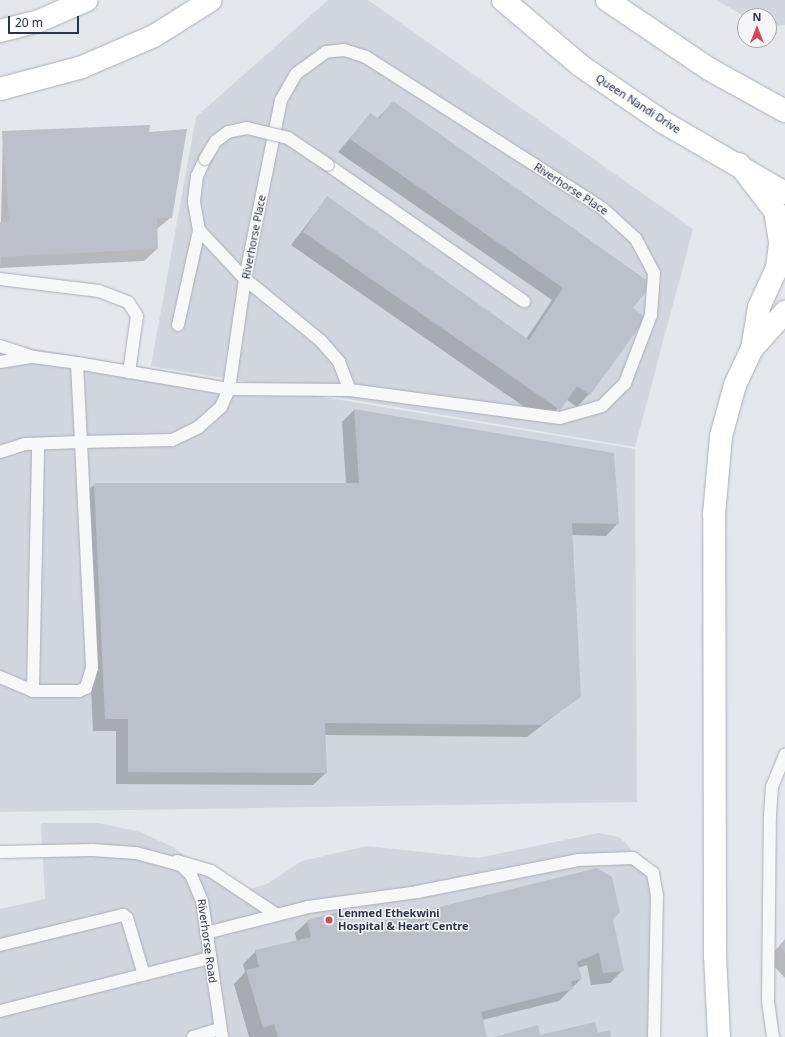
<!DOCTYPE html>
<style>
body{margin:0}
#map{position:relative;width:785px;height:1037px;overflow:hidden;background:#e4e7ec;font-family:"Noto Sans",sans-serif}
div>[style]{position:absolute}
.built>*{inset:0;background:#d2d6de}
.shadow>*{inset:0;background:#0003}
.building>*{inset:0;background:#bbc0ca}
.roads{filter:drop-shadow(0 0 1px #a9aeb7) drop-shadow(0 0 1px #a9aeb7)}
.lane>*{height:12px;margin:-6px;padding:0 6px;transform-origin:6px;border-radius:6px;background:#f7f8fa}
.secondary>*{height:22px;margin:-11px;padding:0 11px;transform-origin:11px;border-radius:11px;background:#fff}
.highway>*{height:22px;margin:-11px;padding:0 11px;transform-origin:11px;border-radius:11px;background:#fff}
.bridges{filter:drop-shadow(0 0 1px #a9aeb7) drop-shadow(0 0 1px #a9aeb7)}
.lane-bridge>*{height:12px;margin:-6px;padding:0 6px;transform-origin:6px;border-radius:6px;background:#f7f8fa}
.dots>*{width:11px;height:11px;translate:-50% -50%;box-sizing:border-box;border:2px solid #f4f6f9;border-radius:50%}
span{translate:-50% -50%;white-space:nowrap;text-align:center;line-height:1.15;-webkit-text-stroke:3px #f4f6f9;paint-order:stroke}
.street-label{font-size:11px;color:#2b3445}
.poi-label{font-size:11px;color:#2b3445;font-weight:700}
.left{translate:0 -50%;text-align:left}
.north{position:absolute;left:737px;top:8px;width:40px;height:40px;box-sizing:border-box;background:#f4f6f9;border:1px solid #a4a8b1;border-radius:50%;rotate:0deg;font-size:11px;font-weight:700;line-height:16px;text-align:center;color:#2b3445}
.north::after{content:'';display:block;margin:auto;width:14px;height:18px;background:#d1495b;clip-path:polygon(50% 0,100% 100%,50% 72%,0 100%)}
.scale{position:absolute;left:8px;top:16px;width:71px;height:18px;box-sizing:border-box;border:2px solid #2b3445;border-top:0;padding-left:5px;font-size:12px;line-height:14px;white-space:nowrap;color:#2b3445;-webkit-text-stroke:3px #f4f6f9;paint-order:stroke}
</style>
<div id="map">
<div class="built">
<div style="clip-path:polygon(328px 0,368px 0,693px 229px,635px 447px,151px 366px,196px 117px)"></div>
<div style="clip-path:polygon(717px 0,785px 0,785px 25px,769px 27px,769px 16px,745px 17px)"></div>
<div style="clip-path:polygon(0 343px,635px 449px,637px 802px,0 812px)"></div>
<div style="clip-path:polygon(41px 823px,99px 823px,140px 832px,173px 847px,224px 885px,240px 892px,267px 884px,302px 861px,367px 846px,478px 858px,598px 833px,619px 837px,628px 845px,641px 869px,658px 868px,659px 1037px,0 1037px,0 909px,45px 899px)"></div>
</div>
<div class="shadow">
<div style="clip-path:polygon(393px 102px,632px 309px,589px 394px,577px 407px,566px 399px,546px 422px,291px 245px,327px 198px,526px 339px,552px 300px,338px 152px,370px 115px,377px 119px)"></div>
<div style="clip-path:polygon(3px 132px,148px 133px,171px 217px,156px 230px,157px 249px,144px 261px,0 268px)"></div>
<div style="clip-path:polygon(354px 410px,618px 523px,606px 536px,571px 535px,580px 696px,527px 737px,324px 735px,326px 773px,313px 785px,116px 784px,116px 731px,93px 731px,82px 496px,95px 484px,346px 484px,342px 422px)"></div>
<div style="clip-path:polygon(612px 919px,623px 970px,610px 983px,591px 985px,587px 965px,578px 968px,581px 979px,559px 1001px,482px 1020px,486px 1037px,249px 1037px,234px 984px,245px 972px,243px 964px,256px 951px,297px 942px,295px 933px,308px 921px,345px 931px)"></div>
<div style="clip-path:polygon(785px 940px,785px 978px,767px 959px)"></div>
</div>
<div class="building">
<div style="clip-path:polygon(393px 101px,652px 284px,633px 308px,646px 318px,590px 395px,577px 386px,560px 410px,303px 232px,327px 196px,529px 340px,563px 288px,350px 139px,370px 113px,379px 119px)"></div>
<div style="clip-path:polygon(150px 125px,149px 132px,187px 129px,172px 218px,157px 218px,158px 249px,0 257px,0 222px,9px 221px,2px 131px)"></div>
<div style="clip-path:polygon(354px 409px,614px 453px,619px 524px,572px 523px,581px 697px,541px 725px,325px 723px,327px 773px,128px 772px,128px 719px,105px 719px,94px 483px,359px 483px)"></div>
<div style="clip-path:polygon(597px 868px,612px 877px,620px 912px,613px 919px,624px 971px,603px 973px,599px 953px,577px 962px,582px 979px,571px 981px,573px 989px,481px 1012px,487px 1037px,278px 1037px,274px 1024px,263px 1028px,246px 970px,259px 967px,255px 950px,311px 937px,307px 920px,341px 911px,346px 930px)"></div>
<div style="clip-path:polygon(785px 939px,785px 953px,779px 946px)"></div>
<div style="clip-path:polygon(595px 1022px,598px 1033px,610px 1030px,611px 1037px,494px 1037px,538px 1025px,540px 1035px)"></div>
</div>
<div class="roads">
<div class="lane">
<div style="left:205px;top:159px;width:19px;rotate:115deg"></div>
<div style="left:197px;top:176px;width:26px;rotate:97deg"></div>
<div style="left:194px;top:202px;width:28px;rotate:80deg"></div>
<div style="left:199px;top:230px;width:67px;rotate:46.8deg"></div>
<div style="left:245px;top:279px;width:98px;rotate:39.2deg"></div>
<div style="left:321px;top:341px;width:28px;rotate:49deg"></div>
<div style="left:339px;top:362px;width:30px;rotate:69deg"></div>
<div style="left:328px;top:165px;width:239px;rotate:34.8deg"></div>
<div style="left:0;top:279px;width:100px;rotate:6.9deg"></div>
<div style="left:99px;top:291px;width:31px;rotate:21deg"></div>
<div style="left:128px;top:302px;width:17px;rotate:57deg"></div>
<div style="left:137px;top:316px;width:57px;rotate:98.1deg"></div>
<div style="left:178px;top:325px;width:97px;rotate:-77.5deg"></div>
<div style="left:0;top:346px;width:36px;rotate:18deg"></div>
<div style="left:34px;top:357px;width:43px;rotate:7.9deg"></div>
<div style="left:77px;top:363px;width:154px;rotate:9.7deg"></div>
<div style="left:229px;top:389px;width:121px;rotate:0.5deg"></div>
<div style="left:350px;top:390px;width:212px;rotate:7.6deg"></div>
<div style="left:560px;top:418px;width:44px;rotate:-15.9deg"></div>
<div style="left:602px;top:406px;width:33px;rotate:-45deg"></div>
<div style="left:625px;top:383px;width:73px;rotate:-69.1deg"></div>
<div style="left:651px;top:315px;width:42px;rotate:-85.9deg"></div>
<div style="left:654px;top:273px;width:38px;rotate:-118deg"></div>
<div style="left:636px;top:239px;width:46px;rotate:-137.6deg"></div>
<div style="left:602px;top:208px;width:280px;rotate:-147.4deg"></div>
<div style="left:366px;top:57px;width:23px;rotate:-162deg"></div>
<div style="left:344px;top:50px;width:18px;rotate:174deg"></div>
<div style="left:326px;top:52px;width:37px;rotate:144deg"></div>
<div style="left:296px;top:74px;width:30px;rotate:120deg"></div>
<div style="left:281px;top:100px;width:183px;rotate:101.4deg"></div>
<div style="left:245px;top:279px;width:111px;rotate:98.3deg"></div>
<div style="left:229px;top:389px;width:20px;rotate:114deg"></div>
<div style="left:221px;top:407px;width:30px;rotate:138deg"></div>
<div style="left:199px;top:427px;width:30px;rotate:154deg"></div>
<div style="left:172px;top:440px;width:91px;rotate:178.7deg"></div>
<div style="left:81px;top:442px;width:79px;rotate:-92.9deg"></div>
<div style="left:0;top:362px;width:31px;rotate:-9deg"></div>
<div style="left:0;top:452px;width:26px;rotate:-18deg"></div>
<div style="left:25px;top:444px;width:56px;rotate:-2deg"></div>
<div style="left:81px;top:442px;width:226px;rotate:87.2deg"></div>
<div style="left:92px;top:668px;width:21px;rotate:107deg"></div>
<div style="left:86px;top:688px;width:8px;rotate:157deg"></div>
<div style="left:79px;top:691px;width:46px;rotate:180deg"></div>
<div style="left:33px;top:691px;width:36px;rotate:-157deg"></div>
<div style="left:33px;top:691px;width:247px;rotate:-88.8deg"></div>
<div style="left:0;top:852px;width:92px;rotate:-1.2deg"></div>
<div style="left:92px;top:850px;width:44px;rotate:3.9deg"></div>
<div style="left:136px;top:853px;width:47px;rotate:14.9deg"></div>
<div style="left:181px;top:865px;width:14px;rotate:45deg"></div>
<div style="left:191px;top:875px;width:28px;rotate:67deg"></div>
<div style="left:202px;top:901px;width:137px;rotate:81.6deg"></div>
<div style="left:177px;top:861px;width:35px;rotate:16deg"></div>
<div style="left:211px;top:871px;width:79px;rotate:33.7deg"></div>
<div style="left:206px;top:933px;width:105px;rotate:-14.3deg"></div>
<div style="left:308px;top:907px;width:110px;rotate:-7.8deg"></div>
<div style="left:417px;top:892px;width:164px;rotate:-11.2deg"></div>
<div style="left:578px;top:860px;width:55px;rotate:-2.1deg"></div>
<div style="left:633px;top:858px;width:25px;rotate:37deg"></div>
<div style="left:653px;top:873px;width:23px;rotate:80deg"></div>
<div style="left:657px;top:896px;width:141px;rotate:91.2deg"></div>
<div style="left:0;top:945px;width:127px;rotate:-13.7deg"></div>
<div style="left:123px;top:915px;width:5px;rotate:37deg"></div>
<div style="left:127px;top:918px;width:59px;rotate:73.4deg"></div>
<div style="left:0;top:1011px;width:217px;rotate:-14.2deg"></div>
<div style="left:193px;top:1037px;width:27px;rotate:-17deg"></div>
<div style="left:773px;top:1037px;width:37px;rotate:-98deg"></div>
<div style="left:768px;top:1000px;width:185px;rotate:-89.4deg"></div>
<div style="left:770px;top:815px;width:28px;rotate:-86deg"></div>
<div style="left:772px;top:787px;width:35px;rotate:-68deg"></div>
</div>
<div class="secondary">
<div style="left:503px;top:0;width:102px;rotate:40.2deg"></div>
<div style="left:581px;top:66px;width:99px;rotate:34.3deg"></div>
<div style="left:663px;top:122px;width:141px;rotate:30.2deg"></div>
<div style="left:607px;top:0;width:123px;rotate:34.1deg"></div>
<div style="left:709px;top:69px;width:87px;rotate:28.9deg"></div>
<div style="left:0;top:31px;width:40px;rotate:-14.4deg"></div>
<div style="left:39px;top:21px;width:52px;rotate:-23.6deg"></div>
<div style="left:0;top:89px;width:85px;rotate:-15deg"></div>
<div style="left:82px;top:67px;width:78px;rotate:-23.3deg"></div>
<div style="left:154px;top:36px;width:67px;rotate:-32.3deg"></div>
</div>
<div class="highway">
<div style="left:752px;top:349px;width:50px;rotate:-48.3deg"></div>
<div style="left:719px;top:1037px;width:81px;rotate:-92.8deg"></div>
<div style="left:715px;top:956px;width:441px;rotate:-90.1deg"></div>
<div style="left:714px;top:515px;width:79px;rotate:-84.9deg"></div>
<div style="left:721px;top:436px;width:53px;rotate:-74.6deg"></div>
<div style="left:735px;top:385px;width:40px;rotate:-65deg"></div>
<div style="left:752px;top:349px;width:43px;rotate:-80.5deg"></div>
<div style="left:759px;top:307px;width:43px;rotate:-65.2deg"></div>
<div style="left:777px;top:268px;width:26px;rotate:-83deg"></div>
<div style="left:780px;top:242px;width:31px;rotate:-99deg"></div>
<div style="left:775px;top:211px;width:59px;rotate:-127.5deg"></div>
</div>
</div>
<div class="bridges">
<div class="lane-bridge">
<div style="left:205px;top:159px;width:21px;rotate:-59deg"></div>
<div style="left:216px;top:141px;width:15px;rotate:-37deg"></div>
<div style="left:228px;top:132px;width:19px;rotate:-12deg"></div>
<div style="left:247px;top:128px;width:42px;rotate:13.7deg"></div>
<div style="left:288px;top:138px;width:48px;rotate:34deg"></div>
</div>
</div>
<div class="dots">
<div style="left:329px;top:920px;background:#d1495b"></div>
</div>
<div class="street-label">
<span style="left:638px;top:104px;rotate:33deg">Queen Nandi Drive</span>
<span style="left:571px;top:189px;rotate:33deg">Riverhorse Place</span>
<span style="left:254px;top:237px;rotate:-79deg">Riverhorse Place</span>
<span style="left:207px;top:941px;rotate:82deg">Riverhorse Road</span>
</div>
<div class="poi-label">
<span class="left" style="left:338px;top:920px">Lenmed Ethekwini<br>Hospital &amp; Heart Centre</span>
</div>
<div class="north">N</div>
<div class="scale">20 m</div>
</div>
